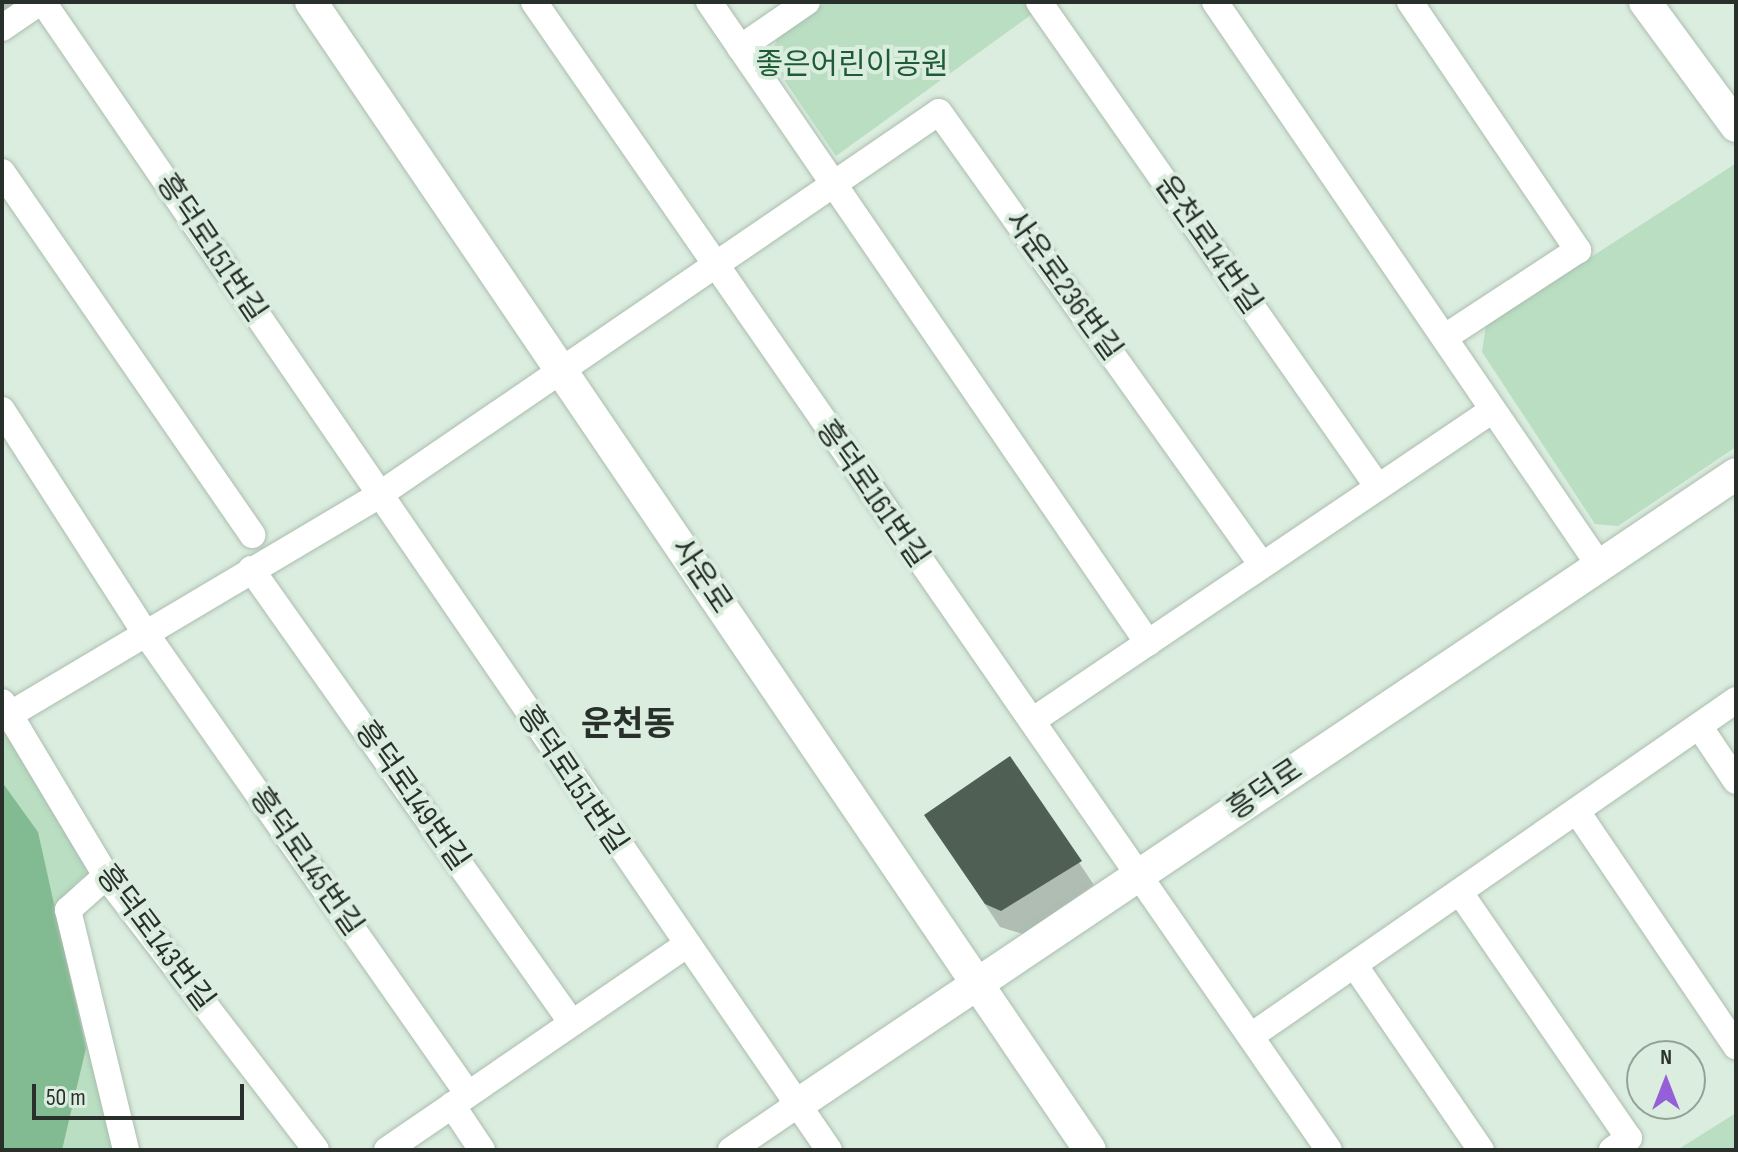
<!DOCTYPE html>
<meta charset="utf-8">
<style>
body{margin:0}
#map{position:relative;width:1738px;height:1152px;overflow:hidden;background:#dbeddf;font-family:"Sofia Sans Condensed","Noto Sans KR",sans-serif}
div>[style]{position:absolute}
.green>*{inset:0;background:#b9dec2}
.forest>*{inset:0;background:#82ba91}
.shadow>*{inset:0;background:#0003}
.building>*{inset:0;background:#4f5f53}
.roads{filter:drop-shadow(0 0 2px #abbdaf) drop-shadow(0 0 2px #abbdaf)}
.minor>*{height:26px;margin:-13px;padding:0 13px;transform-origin:13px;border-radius:13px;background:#fff}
.tertiary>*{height:32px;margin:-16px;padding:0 16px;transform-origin:16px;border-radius:16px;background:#fff}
span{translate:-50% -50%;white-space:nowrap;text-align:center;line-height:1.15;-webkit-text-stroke:8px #dbeddf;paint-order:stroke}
.park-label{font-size:30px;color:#1e5c35}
.street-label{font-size:30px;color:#29302b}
.quarter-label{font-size:34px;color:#29302b;font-weight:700}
.frame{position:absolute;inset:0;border:4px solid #29302b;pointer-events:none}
.north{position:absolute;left:1626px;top:1040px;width:80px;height:80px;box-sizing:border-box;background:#dbeddf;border:2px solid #94a197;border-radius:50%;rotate:0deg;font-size:22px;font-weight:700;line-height:32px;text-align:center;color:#29302b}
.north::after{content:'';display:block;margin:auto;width:28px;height:36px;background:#955fd7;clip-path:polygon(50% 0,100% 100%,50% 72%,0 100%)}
.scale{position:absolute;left:32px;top:1084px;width:212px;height:36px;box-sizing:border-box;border:4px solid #29302b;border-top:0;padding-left:10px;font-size:24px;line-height:28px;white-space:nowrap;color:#29302b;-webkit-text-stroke:6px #dbeddf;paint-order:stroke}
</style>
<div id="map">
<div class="green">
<div style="clip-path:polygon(826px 2px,1028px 2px,1035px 12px,836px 156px,770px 59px,778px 36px)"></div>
<div style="clip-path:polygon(1735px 164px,1736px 447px,1618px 526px,1595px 524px,1482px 352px,1486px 325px)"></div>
<div style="clip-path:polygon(2px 715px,33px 740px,100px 840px,97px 866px,74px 885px,138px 1150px,2px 1150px)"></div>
<div style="clip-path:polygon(1736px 1113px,1736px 1150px,1677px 1150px)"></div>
</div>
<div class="forest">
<div style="clip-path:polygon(2px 782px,38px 832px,86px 1048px,62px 1150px,2px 1150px)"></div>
</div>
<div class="shadow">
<div style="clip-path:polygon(2px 2px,56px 2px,2px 41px)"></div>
<div style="clip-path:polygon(1010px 759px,1094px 885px,1023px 934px,1000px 927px,926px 816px)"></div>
</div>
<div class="building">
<div style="clip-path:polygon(1010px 756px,1082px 861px,1001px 911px,985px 904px,924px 815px)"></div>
</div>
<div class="roads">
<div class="minor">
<div style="left:43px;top:2px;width:1391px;rotate:55.6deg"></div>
<div style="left:534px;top:2px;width:1396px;rotate:55.3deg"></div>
<div style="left:709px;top:2px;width:777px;rotate:55.59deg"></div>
<div style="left:1039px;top:2px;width:592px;rotate:55.05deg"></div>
<div style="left:1215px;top:2px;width:678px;rotate:55.7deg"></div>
<div style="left:1410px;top:2px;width:300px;rotate:55.9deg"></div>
<div style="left:1578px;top:250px;width:159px;rotate:146.8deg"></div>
<div style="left:2px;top:28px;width:46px;rotate:-34.4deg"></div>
<div style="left:740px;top:48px;width:81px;rotate:-34.5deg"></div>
<div style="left:2px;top:172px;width:441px;rotate:55.4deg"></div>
<div style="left:2px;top:410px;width:263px;rotate:57.3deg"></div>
<div style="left:144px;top:631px;width:565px;rotate:55.02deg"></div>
<div style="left:251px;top:569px;width:556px;rotate:54.74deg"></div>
<div style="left:2px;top:702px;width:203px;rotate:59.1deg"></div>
<div style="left:106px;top:876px;width:345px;rotate:52.5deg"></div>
<div style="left:9px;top:715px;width:430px;rotate:-30.7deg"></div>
<div style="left:379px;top:495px;width:678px;rotate:-34.37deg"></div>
<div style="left:939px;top:112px;width:556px;rotate:54.51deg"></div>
<div style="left:1032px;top:721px;width:554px;rotate:-34.03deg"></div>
<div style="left:1699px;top:726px;width:66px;rotate:56.1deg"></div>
<div style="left:1578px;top:813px;width:282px;rotate:55.9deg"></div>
<div style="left:106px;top:876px;width:51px;rotate:138.2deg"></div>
<div style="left:68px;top:910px;width:247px;rotate:76.4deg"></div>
<div style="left:1461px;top:894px;width:296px;rotate:55.5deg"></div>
<div style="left:1629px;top:1138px;width:21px;rotate:145deg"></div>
<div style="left:1355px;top:966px;width:223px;rotate:55.6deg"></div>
<div style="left:1251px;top:1036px;width:590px;rotate:-34.71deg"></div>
<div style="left:452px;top:1105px;width:54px;rotate:56.3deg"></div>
<div style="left:387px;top:1150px;width:361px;rotate:-34.4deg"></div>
<div style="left:731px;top:1150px;width:76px;rotate:-34.3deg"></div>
</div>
<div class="tertiary">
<div style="left:311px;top:2px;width:1387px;rotate:55.84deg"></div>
<div style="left:1645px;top:2px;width:154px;rotate:53.7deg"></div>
<div style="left:794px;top:1107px;width:1135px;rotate:-33.9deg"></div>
</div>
</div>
<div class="park-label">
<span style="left:852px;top:65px">좋은어린이공원</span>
</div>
<div class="street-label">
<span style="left:1208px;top:245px;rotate:55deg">운천로14번길</span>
<span style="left:211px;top:248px;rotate:56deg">흥덕로151번길</span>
<span style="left:1063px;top:286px;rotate:54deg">사운로236번길</span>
<span style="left:872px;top:494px;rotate:55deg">흥덕로161번길</span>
<span style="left:701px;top:576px;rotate:56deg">사운로</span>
<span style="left:572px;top:780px;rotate:56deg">흥덕로151번길</span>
<span style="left:1265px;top:790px;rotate:-34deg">흥덕로</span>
<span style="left:412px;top:796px;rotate:55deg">흥덕로149번길</span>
<span style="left:306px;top:862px;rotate:55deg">흥덕로145번길</span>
<span style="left:155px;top:938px;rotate:53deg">흥덕로143번길</span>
</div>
<div class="quarter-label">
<span style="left:628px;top:725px">운천동</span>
</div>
<div class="frame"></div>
<div class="north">N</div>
<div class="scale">50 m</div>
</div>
